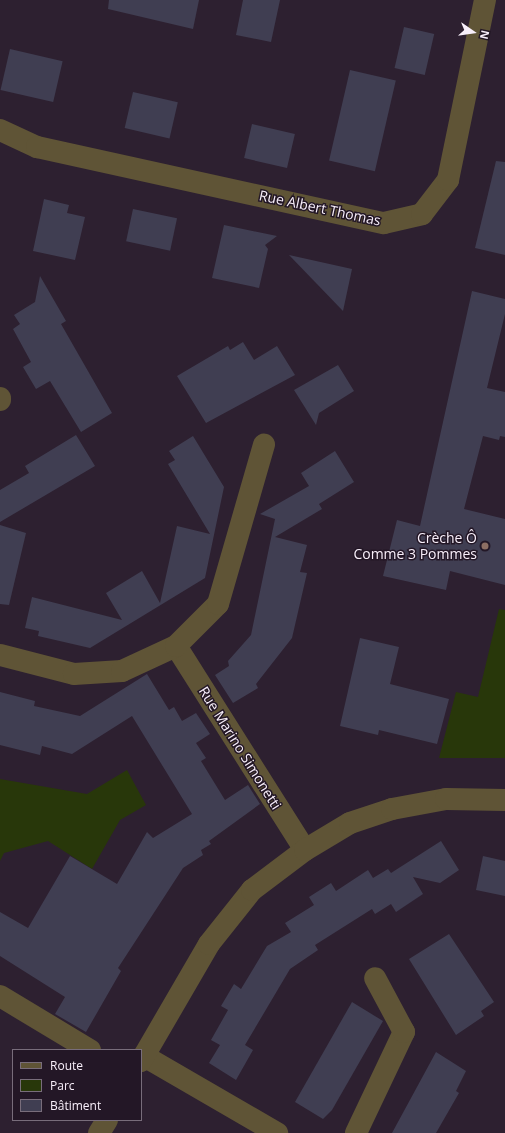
<!DOCTYPE html>
<meta charset="utf-8">
<style>
body{margin:0}
#map{position:relative;width:505px;height:1133px;overflow:hidden;background:#2d2030;font-family:"Open Sans",sans-serif}
div>[style]{position:absolute}
.green>*{inset:0;background:#28370a}
.building>*{inset:0;background:#403e52;transform-origin:0 0}
.minor>*{height:22px;margin:-11px;padding:0 11px;transform-origin:11px;border-radius:11px;background:#5f5436}
.dots>*{width:11px;height:11px;translate:-50% -50%;box-sizing:border-box;border:2px solid #231726;border-radius:50%}
span{translate:-50% -50%;white-space:nowrap;text-align:center;line-height:1.15;-webkit-text-stroke:3px #231726;paint-order:stroke}
.street-label{font-size:14px;color:#f8effa}
.poi-label{font-size:14px;color:#f8effa}
.right{translate:-100% -50%;text-align:right}
.legend{position:absolute;left:12px;top:1049px;width:130px;height:72px;box-sizing:border-box;background:#231726;border:1px solid #786d7b;margin:0;padding:5px 7px;list-style:none;font-size:12px;color:#f8effa}
.legend li{display:flex;align-items:center;gap:8px;height:20px}
.legend b{width:20px;border:1px solid #786d7b}
.north{position:absolute;left:453px;top:12px;width:40px;height:40px;-webkit-text-stroke:3px #231726;paint-order:stroke;rotate:103deg;font-size:11px;font-weight:700;line-height:16px;text-align:center;color:#f8effa}
.north::after{content:'';display:block;margin:auto;width:14px;height:18px;background:#f8effa;clip-path:polygon(50% 0,100% 100%,50% 72%,0 100%)}
</style>
<div id="map">
<div class="green">
<div style="clip-path:polygon(499px 609px,505px 610px,505px 758px,439px 758px,456px 692px,478px 697px)"></div>
<div style="clip-path:polygon(127px 770px,146px 805px,120px 820px,92px 869px,48px 841px,4px 853px,0 861px,0 779px,87px 794px)"></div>
</div>
<div class="building">
<div style="clip-path:polygon(109px 0,199px 0,193px 29px,108px 9px)"></div>
<div style="clip-path:polygon(243px 0,280px 0,271px 42px,236px 35px)"></div>
<div style="left:404px;top:27px;width:31px;height:42px;rotate:13deg"></div>
<div style="left:10px;top:49px;width:54px;height:42px;rotate:13deg"></div>
<div style="left:350px;top:70px;width:47px;height:93px;rotate:13deg"></div>
<div style="left:133px;top:92px;width:46px;height:37px;rotate:13deg"></div>
<div style="left:252px;top:124px;width:44px;height:35px;rotate:13deg"></div>
<div style="clip-path:polygon(496px 161px,505px 162px,505px 255px,475px 248px)"></div>
<div style="clip-path:polygon(44px 199px,69px 205px,67px 213px,85px 217px,75px 260px,33px 251px)"></div>
<div style="left:133px;top:209px;width:45px;height:33px;rotate:12deg"></div>
<div style="clip-path:polygon(224px 225px,277px 236px,265px 245px,268px 249px,259px 288px,212px 278px)"></div>
<div style="clip-path:polygon(289px 255px,352px 269px,343px 311px)"></div>
<div style="clip-path:polygon(40px 276px,66px 321px,61px 324px,112px 413px,81px 432px,50px 381px,36px 389px,23px 367px,31px 362px,13px 329px,20px 324px,14px 315px,35px 302px)"></div>
<div style="clip-path:polygon(472px 291px,505px 299px,505px 314px,487px 388px,505px 392px,505px 437px,500px 436px,499px 440px,483px 436px,464px 509px,505px 519px,505px 585px,450px 571px,446px 590px,383px 576px,397px 520px,420px 526px)"></div>
<div style="clip-path:polygon(243px 342px,254px 360px,277px 346px,295px 375px,206px 423px,177px 376px,228px 346px,230px 350px)"></div>
<div style="clip-path:polygon(338px 365px,354px 391px,319px 413px,316px 425px,294px 390px)"></div>
<div style="clip-path:polygon(76px 435px,95px 466px,0 522px,0 490px,29px 473px,25px 466px)"></div>
<div style="clip-path:polygon(193px 436px,224px 487px,205px 578px,90px 648px,38px 636px,39px 631px,25px 628px,32px 597px,122px 620px,106px 593px,142px 571px,160px 603px,177px 526px,210px 534px,168px 464px,175px 460px,169px 451px)"></div>
<div style="clip-path:polygon(335px 451px,354px 482px,319px 504px,322px 509px,275px 537px,307px 545px,300px 572px,307px 573px,292px 638px,256px 684px,258px 688px,233px 703px,215px 675px,229px 666px,228px 661px,251px 635px,275px 519px,260px 514px,309px 486px,301px 473px)"></div>
<div style="clip-path:polygon(0 525px,26px 533px,9px 605px,0 604px)"></div>
<div style="clip-path:polygon(360px 638px,399px 647px,390px 684px,449px 699px,437px 744px,379px 730px,378px 735px,340px 726px)"></div>
<div style="clip-path:polygon(147px 674px,169px 710px,174px 707px,182px 721px,196px 713px,210px 734px,196px 743px,206px 758px,201px 761px,225px 800px,248px 785px,260px 804px,209px 841px,211px 844px,201px 850px,203px 855px,183px 868px,118px 968px,121px 971px,86px 1032px,55px 1014px,65px 997px,0 956px,0 912px,28px 928px,70px 856px,117px 884px,147px 832px,153px 838px,192px 814px,132px 716px,72px 754px,42px 746px,40px 755px,0 745px,0 692px,35px 701px,34px 706px,80px 716px)"></div>
<div style="clip-path:polygon(441px 841px,459px 870px,440px 883px,413px 877px,423px 894px,396px 912px,391px 904px,375px 914px,372px 909px,315px 945px,318px 950px,290px 969px,245px 1045px,253px 1050px,236px 1080px,209px 1063px,220px 1045px,211px 1040px,228px 1010px,221px 1006px,234px 984px,241px 989px,267px 946px,291px 932px,285px 923px,314px 905px,309px 897px,331px 883px,336px 891px,368px 870px,373px 878px,388px 869px,391px 873px)"></div>
<div style="clip-path:polygon(483px 856px,505px 861px,505px 896px,476px 890px)"></div>
<div style="clip-path:polygon(449px 934px,494px 1002px,481px 1011px,484px 1016px,456px 1035px,409px 959px)"></div>
<div style="clip-path:polygon(352px 1002px,383px 1021px,332px 1110px,323px 1119px,295px 1102px)"></div>
<div style="clip-path:polygon(436px 1052px,466px 1071px,456px 1091px,459px 1093px,436px 1133px,392px 1133px)"></div>
</div>
<div class="minor">
<div style="left:0;top:130px;width:41px;rotate:24.7deg"></div>
<div style="left:37px;top:147px;width:355px;rotate:12.4deg"></div>
<div style="left:384px;top:223px;width:39px;rotate:-13deg"></div>
<div style="left:422px;top:214px;width:43px;rotate:-52.6deg"></div>
<div style="left:448px;top:180px;width:184px;rotate:-78.4deg"></div>
<div style="left:0;top:400px;width:2px;rotate:-90deg"></div>
<div style="left:176px;top:646px;width:241px;rotate:57.7deg"></div>
<div style="left:0;top:655px;width:76px;rotate:14.4deg"></div>
<div style="left:74px;top:674px;width:48px;rotate:-3.6deg"></div>
<div style="left:122px;top:671px;width:60px;rotate:-24.8deg"></div>
<div style="left:176px;top:646px;width:59px;rotate:-45deg"></div>
<div style="left:218px;top:604px;width:166px;rotate:-73.9deg"></div>
<div style="left:0;top:996px;width:105px;rotate:31deg"></div>
<div style="left:144px;top:1056px;width:154px;rotate:30.1deg"></div>
<div style="left:141px;top:1061px;width:135px;rotate:-59.8deg"></div>
<div style="left:209px;top:944px;width:69px;rotate:-51.5deg"></div>
<div style="left:252px;top:890px;width:66px;rotate:-37deg"></div>
<div style="left:305px;top:850px;width:52px;rotate:-31deg"></div>
<div style="left:350px;top:823px;width:44px;rotate:-18.4deg"></div>
<div style="left:392px;top:809px;width:55px;rotate:-10.5deg"></div>
<div style="left:446px;top:799px;width:59px;rotate:1deg"></div>
<div style="left:99px;top:1133px;width:15px;rotate:-58deg"></div>
<div style="left:356px;top:1133px;width:112px;rotate:-64.6deg"></div>
<div style="left:404px;top:1032px;width:61px;rotate:-118.2deg"></div>
</div>
<div class="dots">
<div style="left:485px;top:546px;background:#8d6e63"></div>
</div>
<div class="street-label">
<span style="left:320px;top:208px;rotate:12deg">Rue Albert Thomas</span>
<span style="left:240px;top:748px;rotate:58deg">Rue Marino Simonetti</span>
</div>
<div class="poi-label">
<span class="right" style="left:477px;top:546px">Crèche Ô<br>Comme 3 Pommes</span>
</div>
<ul class="legend">
<li><b style="height:5px;background:#5f5436"></b>Route</li>
<li><b style="height:11px;background:#28370a"></b>Parc</li>
<li><b style="height:11px;background:#403e52"></b>Bâtiment</li>
</ul>
<div class="north">N</div>
</div>
